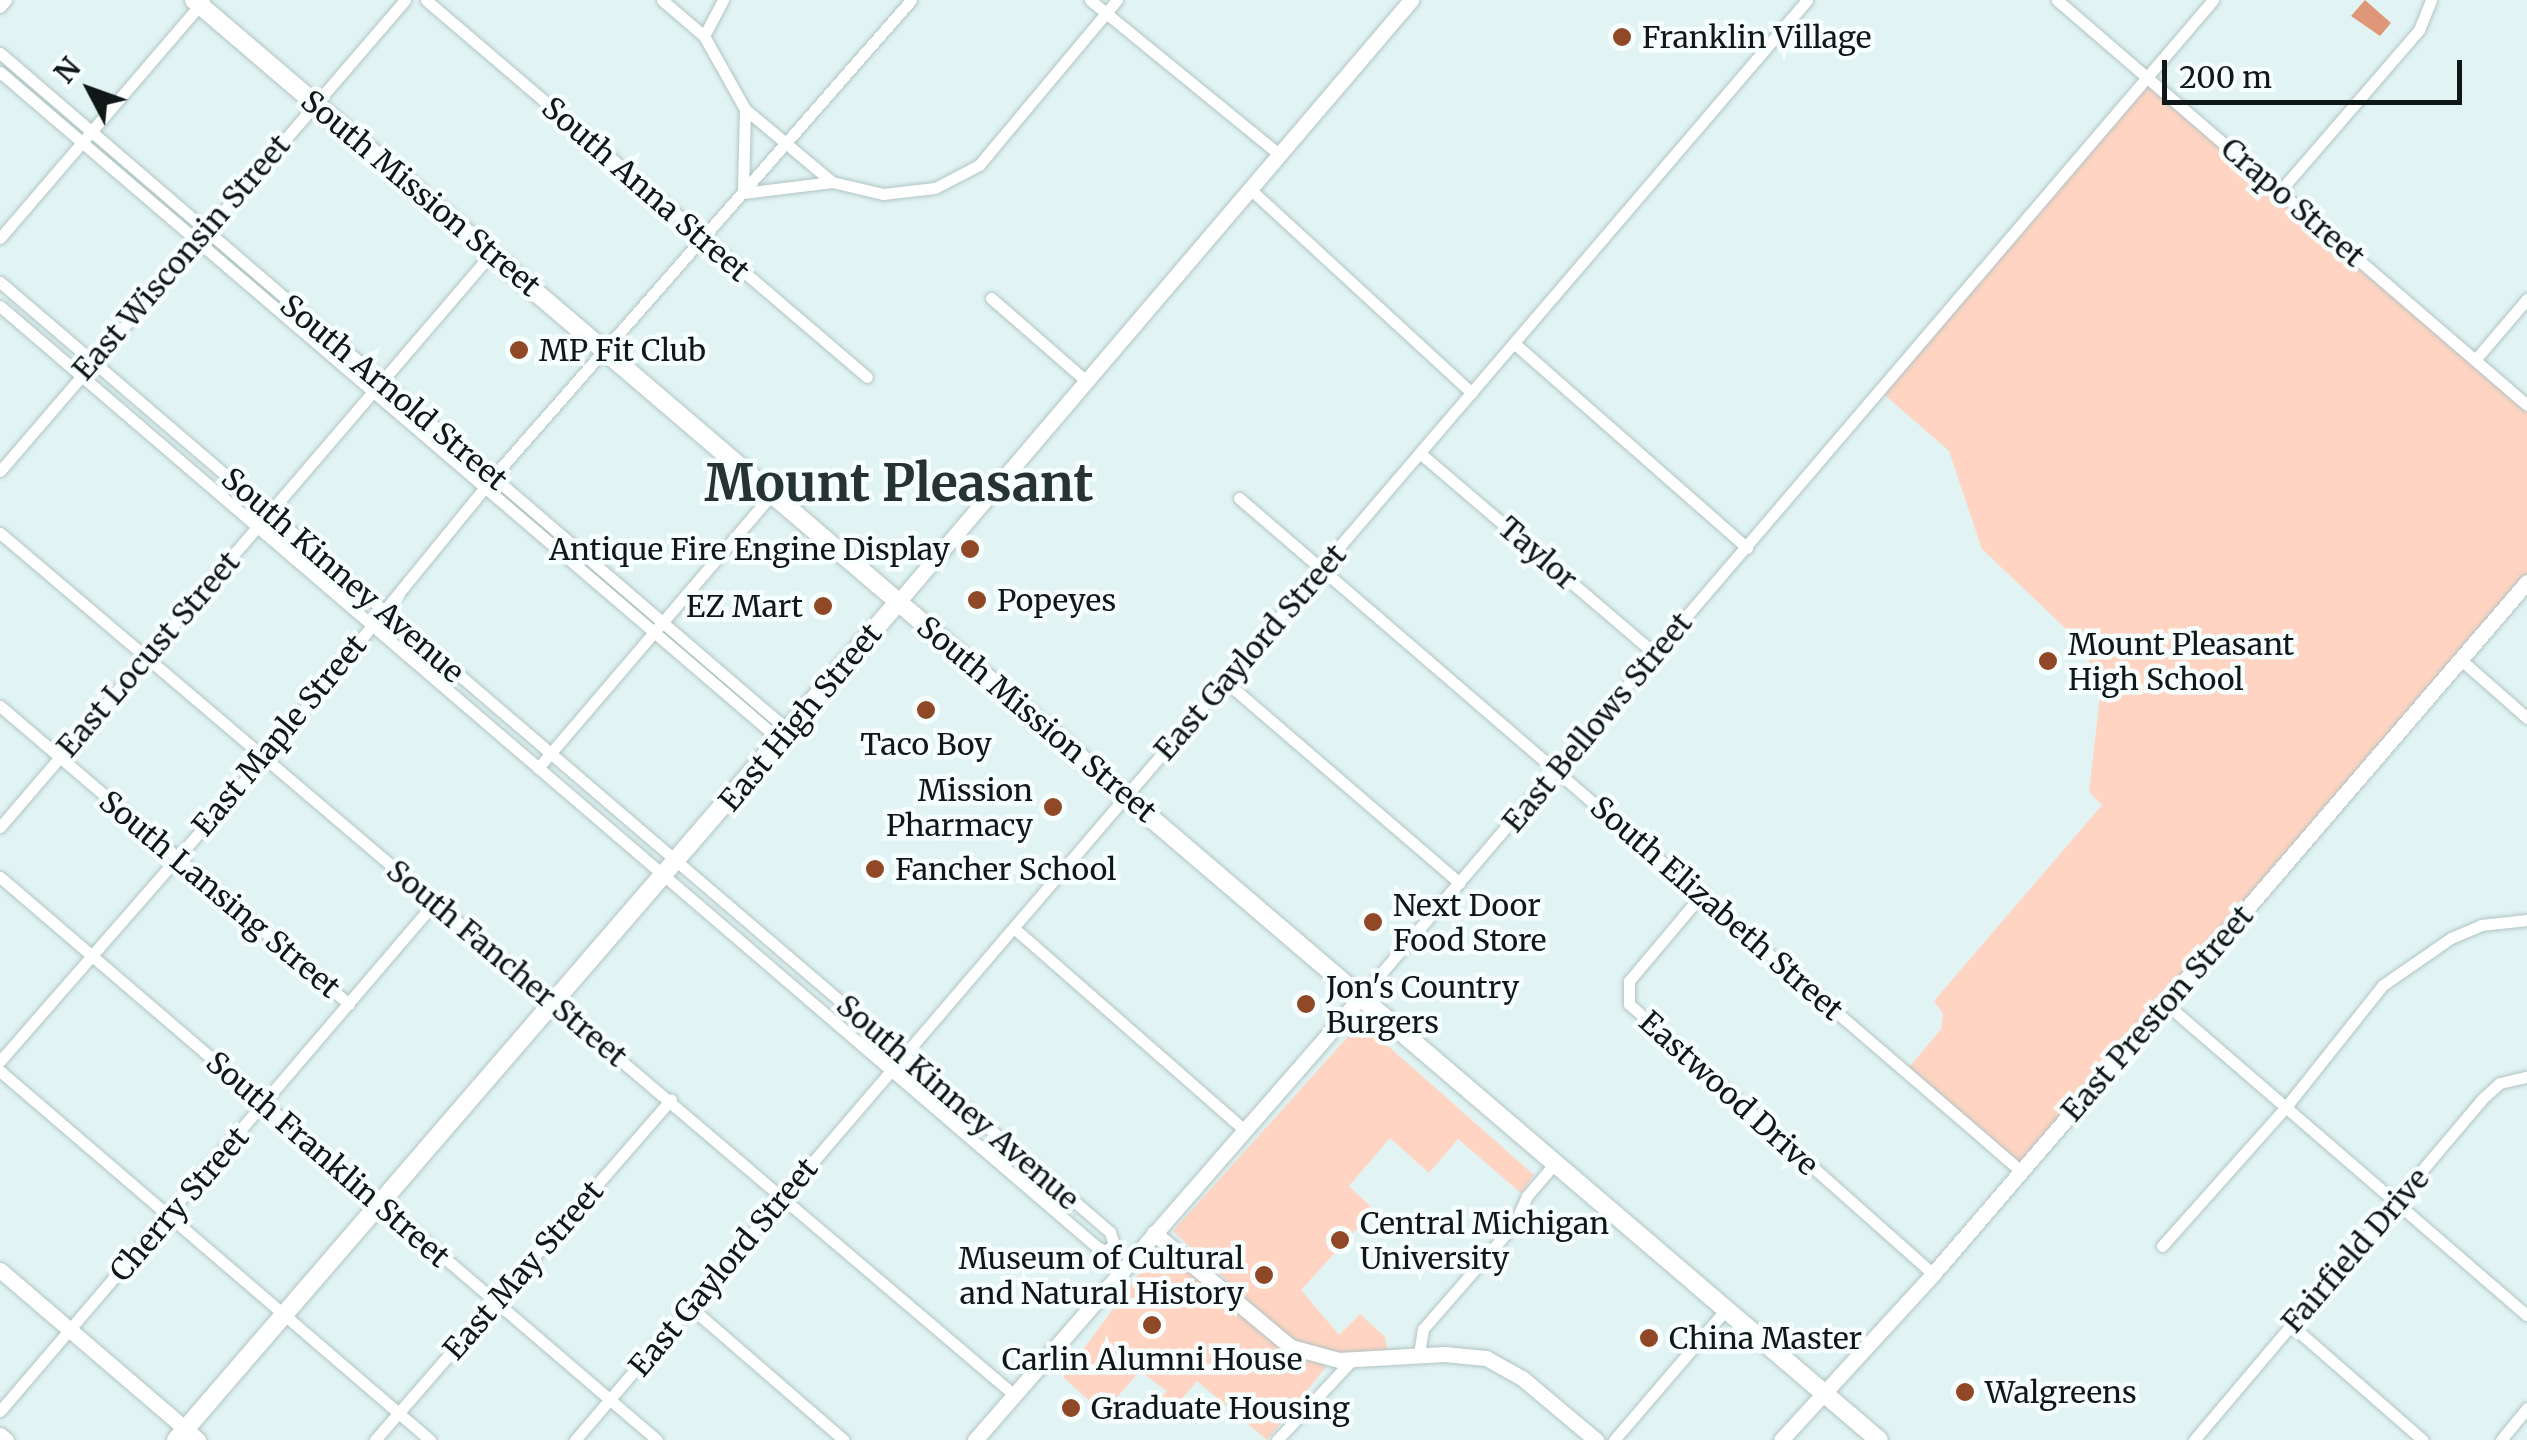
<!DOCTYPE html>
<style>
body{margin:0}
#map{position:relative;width:2527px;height:1440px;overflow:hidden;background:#e1f4f3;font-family:Merriweather,serif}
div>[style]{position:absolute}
.green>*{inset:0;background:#ffd4c2}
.water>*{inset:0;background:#df9779}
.roads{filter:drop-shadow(0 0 2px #b2c4c4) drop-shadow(0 0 2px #b2c4c4)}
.street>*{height:11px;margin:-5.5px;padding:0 5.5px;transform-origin:5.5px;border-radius:5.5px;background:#fff}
.secondary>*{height:15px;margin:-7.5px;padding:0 7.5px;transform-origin:7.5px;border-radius:7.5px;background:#fff}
.primary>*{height:18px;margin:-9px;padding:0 9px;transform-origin:9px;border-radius:9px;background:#fff}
.dots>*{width:28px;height:28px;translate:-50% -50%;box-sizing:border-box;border:5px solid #f7fefe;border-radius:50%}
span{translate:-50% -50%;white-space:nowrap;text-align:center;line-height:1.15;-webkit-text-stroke:9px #f7fefe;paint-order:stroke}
.poi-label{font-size:30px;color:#101717}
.left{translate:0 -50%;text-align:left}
.right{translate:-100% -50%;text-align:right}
.street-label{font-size:30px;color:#101717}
.town-label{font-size:50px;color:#253333;font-weight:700}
.north{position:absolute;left:40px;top:40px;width:100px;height:100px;-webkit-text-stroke:8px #f7fefe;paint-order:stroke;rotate:311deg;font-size:28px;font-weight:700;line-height:40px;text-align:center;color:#101717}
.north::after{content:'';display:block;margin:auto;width:35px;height:45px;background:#101717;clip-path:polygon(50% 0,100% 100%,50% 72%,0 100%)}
.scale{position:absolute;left:2162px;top:60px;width:300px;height:45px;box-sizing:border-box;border:5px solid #101717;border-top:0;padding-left:12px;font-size:30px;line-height:35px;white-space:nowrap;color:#101717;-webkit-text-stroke:8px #f7fefe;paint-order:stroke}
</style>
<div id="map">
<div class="green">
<div style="clip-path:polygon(2148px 76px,2527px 405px,2527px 582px,2021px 1171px,1906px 1071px,1941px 1029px,1943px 1014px,1934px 1001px,2102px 805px,2089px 792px,2100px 696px,2085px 647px,1982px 549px,1949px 451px,1879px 390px)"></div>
<div style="clip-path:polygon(1361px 1022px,1534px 1175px,1521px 1193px,1458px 1139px,1429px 1173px,1390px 1138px,1349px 1186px,1374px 1210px,1301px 1290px,1339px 1335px,1360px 1314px,1385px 1337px,1387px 1350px,1345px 1355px,1292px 1341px,1173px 1231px)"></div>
<div style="clip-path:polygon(1163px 1241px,1261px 1327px,1326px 1367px,1267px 1440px,1197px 1381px,1176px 1406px,1154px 1407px,1167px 1391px,1140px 1371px,1103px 1413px,1063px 1377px)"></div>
</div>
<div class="water">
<div style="clip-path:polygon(2365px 0,2391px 23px,2380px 36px,2351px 16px)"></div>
</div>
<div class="roads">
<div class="street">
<div style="left:426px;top:0;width:580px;rotate:40.53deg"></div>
<div style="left:662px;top:0;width:55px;rotate:40.6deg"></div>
<div style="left:723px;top:0;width:41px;rotate:117.8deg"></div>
<div style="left:704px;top:36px;width:84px;rotate:60.7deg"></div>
<div style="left:745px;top:109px;width:114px;rotate:40deg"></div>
<div style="left:832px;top:182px;width:52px;rotate:13.2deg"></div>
<div style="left:883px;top:194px;width:52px;rotate:-6.6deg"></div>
<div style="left:935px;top:188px;width:50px;rotate:-27.6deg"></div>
<div style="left:979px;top:165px;width:215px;rotate:-50.1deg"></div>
<div style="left:1090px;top:0;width:244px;rotate:39.2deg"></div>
<div style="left:2057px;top:0;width:620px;rotate:40.75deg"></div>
<div style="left:0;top:7px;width:9px;rotate:-49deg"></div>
<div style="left:0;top:53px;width:1040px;rotate:40.67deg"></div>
<div style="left:0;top:72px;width:1028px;rotate:40.58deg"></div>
<div style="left:745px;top:109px;width:84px;rotate:91.4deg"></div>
<div style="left:743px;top:193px;width:90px;rotate:-7deg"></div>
<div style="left:1250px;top:189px;width:301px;rotate:42.6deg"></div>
<div style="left:2280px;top:191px;width:213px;rotate:-49.2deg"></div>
<div style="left:2419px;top:30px;width:32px;rotate:-68deg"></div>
<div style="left:0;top:238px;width:313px;rotate:-49.4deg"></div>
<div style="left:0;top:282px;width:1461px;rotate:40.56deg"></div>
<div style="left:1110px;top:1232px;width:14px;rotate:73deg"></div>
<div style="left:1114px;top:1245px;width:11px;rotate:146deg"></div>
<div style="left:1105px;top:1251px;width:9px;rotate:-153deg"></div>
<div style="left:1097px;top:1247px;width:1445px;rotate:-139.38deg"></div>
<div style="left:991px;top:298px;width:123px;rotate:41.1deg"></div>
<div style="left:1515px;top:344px;width:309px;rotate:41.3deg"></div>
<div style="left:2475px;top:360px;width:80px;rotate:-49.6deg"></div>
<div style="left:1421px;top:454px;width:306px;rotate:40.5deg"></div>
<div style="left:0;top:471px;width:621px;rotate:-49.31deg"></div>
<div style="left:1239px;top:498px;width:1032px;rotate:40.72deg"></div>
<div style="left:0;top:533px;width:1329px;rotate:40.36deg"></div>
<div style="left:2460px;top:659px;width:89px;rotate:41.4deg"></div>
<div style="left:1226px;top:682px;width:308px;rotate:40.7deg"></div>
<div style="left:0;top:706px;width:459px;rotate:40.5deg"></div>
<div style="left:538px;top:768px;width:363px;rotate:-49.5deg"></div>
<div style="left:0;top:827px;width:755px;rotate:-49.41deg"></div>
<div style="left:0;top:877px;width:865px;rotate:40.59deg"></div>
<div style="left:1703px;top:893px;width:115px;rotate:130.1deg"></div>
<div style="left:1629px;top:981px;width:23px;rotate:90deg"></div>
<div style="left:1629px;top:1004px;width:407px;rotate:41.6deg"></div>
<div style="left:1015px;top:929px;width:305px;rotate:41.2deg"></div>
<div style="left:1360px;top:998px;width:1313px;rotate:-49.48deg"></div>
<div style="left:2165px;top:1003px;width:478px;rotate:40.8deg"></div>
<div style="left:0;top:1061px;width:403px;rotate:-48.9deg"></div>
<div style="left:265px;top:757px;width:361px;rotate:-50.8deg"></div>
<div style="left:493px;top:477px;width:634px;rotate:-48.77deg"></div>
<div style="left:0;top:1071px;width:567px;rotate:40.63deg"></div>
<div style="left:2162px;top:1246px;width:185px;rotate:-48.3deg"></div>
<div style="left:2285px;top:1108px;width:157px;rotate:-51.5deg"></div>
<div style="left:2383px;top:985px;width:83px;rotate:-34.7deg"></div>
<div style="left:2451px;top:938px;width:33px;rotate:-23deg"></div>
<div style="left:2481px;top:925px;width:46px;rotate:-6.2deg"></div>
<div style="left:688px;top:1305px;width:206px;rotate:40.9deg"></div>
<div style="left:2291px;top:1325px;width:175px;rotate:41.1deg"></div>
<div style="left:1419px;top:1354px;width:25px;rotate:-81deg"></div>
<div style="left:1423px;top:1329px;width:140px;rotate:-49deg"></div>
<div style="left:1515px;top:1223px;width:30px;rotate:-66deg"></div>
<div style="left:1527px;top:1196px;width:45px;rotate:-49.5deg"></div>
<div style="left:0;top:1411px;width:668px;rotate:-49.49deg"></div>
<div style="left:375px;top:1440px;width:451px;rotate:-49deg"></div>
<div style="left:575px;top:1440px;width:1895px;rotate:-49.45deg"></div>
<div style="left:1277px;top:1440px;width:110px;rotate:-46.8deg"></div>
<div style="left:1614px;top:1440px;width:174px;rotate:-49.4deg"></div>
<div style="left:2194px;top:1440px;width:446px;rotate:-49.8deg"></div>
<div style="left:2482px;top:1099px;width:24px;rotate:-42deg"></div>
<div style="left:2500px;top:1083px;width:28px;rotate:-13deg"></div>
<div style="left:2501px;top:1440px;width:41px;rotate:-50.9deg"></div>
</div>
<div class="secondary">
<div style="left:899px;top:601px;width:790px;rotate:-49.57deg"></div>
<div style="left:1154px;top:1233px;width:178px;rotate:39.8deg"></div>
<div style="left:1291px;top:1347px;width:50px;rotate:15.2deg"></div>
<div style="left:1339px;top:1360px;width:105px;rotate:-3.3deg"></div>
<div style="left:1444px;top:1354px;width:42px;rotate:5.4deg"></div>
<div style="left:1486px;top:1358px;width:41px;rotate:29.1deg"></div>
<div style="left:1522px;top:1378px;width:97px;rotate:40deg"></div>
<div style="left:0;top:1270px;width:261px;rotate:40.6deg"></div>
<div style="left:0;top:1435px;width:8px;rotate:40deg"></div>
<div style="left:975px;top:1440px;width:586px;rotate:-48.94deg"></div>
<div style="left:1781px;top:1440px;width:225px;rotate:-47.5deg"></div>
<div style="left:1933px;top:1274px;width:912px;rotate:-49.36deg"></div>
</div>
<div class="primary">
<div style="left:194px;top:0;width:2216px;rotate:40.52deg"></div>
<div style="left:176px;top:1440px;width:1108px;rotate:-49.25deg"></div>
</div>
</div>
<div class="dots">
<div style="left:1622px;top:37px;background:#904827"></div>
<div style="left:519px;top:350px;background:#904827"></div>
<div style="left:970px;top:549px;background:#904827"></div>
<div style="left:977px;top:600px;background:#904827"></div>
<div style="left:823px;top:606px;background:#904827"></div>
<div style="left:2048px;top:661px;background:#904827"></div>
<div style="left:926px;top:710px;background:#904827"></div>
<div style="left:1053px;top:807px;background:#904827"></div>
<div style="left:875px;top:869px;background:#904827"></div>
<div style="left:1373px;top:922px;background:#904827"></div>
<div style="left:1306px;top:1004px;background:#904827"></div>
<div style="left:1340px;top:1240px;background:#904827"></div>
<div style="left:1264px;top:1275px;background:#904827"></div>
<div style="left:1152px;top:1325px;background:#904827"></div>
<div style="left:1649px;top:1338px;background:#904827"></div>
<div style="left:1965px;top:1392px;background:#904827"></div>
<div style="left:1071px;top:1408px;background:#904827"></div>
</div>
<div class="poi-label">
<span class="left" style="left:1642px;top:37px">Franklin Village</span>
<span class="left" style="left:539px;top:350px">MP Fit Club</span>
<span class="right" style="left:950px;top:549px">Antique Fire Engine Display</span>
<span class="left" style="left:997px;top:600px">Popeyes</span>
<span class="right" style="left:803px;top:606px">EZ Mart</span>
<span class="left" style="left:2068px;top:661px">Mount Pleasant<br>High School</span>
<span style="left:926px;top:744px">Taco Boy</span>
<span class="right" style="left:1033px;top:807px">Mission<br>Pharmacy</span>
<span class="left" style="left:895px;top:869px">Fancher School</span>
<span class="left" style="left:1393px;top:922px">Next Door<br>Food Store</span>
<span class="left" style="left:1326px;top:1004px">Jon's Country<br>Burgers</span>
<span class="left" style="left:1360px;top:1240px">Central Michigan<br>University</span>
<span class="right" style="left:1244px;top:1275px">Museum of Cultural<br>and Natural History</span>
<span class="left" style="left:1669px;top:1338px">China Master</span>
<span style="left:1152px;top:1359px">Carlin Alumni House</span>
<span class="left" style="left:1985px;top:1392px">Walgreens</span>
<span class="left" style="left:1091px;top:1408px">Graduate Housing</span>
</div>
<div class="street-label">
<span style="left:646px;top:189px;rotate:41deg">South Anna Street</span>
<span style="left:421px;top:193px;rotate:40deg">South Mission Street</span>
<span style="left:2293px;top:202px;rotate:41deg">Crapo Street</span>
<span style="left:181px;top:257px;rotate:-49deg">East Wisconsin Street</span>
<span style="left:394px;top:392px;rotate:40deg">South Arnold Street</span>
<span style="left:1538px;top:553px;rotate:41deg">Taylor</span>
<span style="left:343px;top:575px;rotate:41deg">South Kinney Avenue</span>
<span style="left:1250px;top:652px;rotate:-49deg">East Gaylord Street</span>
<span style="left:148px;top:654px;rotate:-49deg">East Locust Street</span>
<span style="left:800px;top:717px;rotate:-50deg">East High Street</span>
<span style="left:1037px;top:719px;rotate:40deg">South Mission Street</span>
<span style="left:1597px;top:722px;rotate:-50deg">East Bellows Street</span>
<span style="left:279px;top:735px;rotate:-50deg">East Maple Street</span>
<span style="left:220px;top:894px;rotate:40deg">South Lansing Street</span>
<span style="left:1717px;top:908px;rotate:41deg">South Elizabeth Street</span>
<span style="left:507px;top:963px;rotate:40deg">South Fancher Street</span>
<span style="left:2157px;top:1013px;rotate:-49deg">East Preston Street</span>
<span style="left:1729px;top:1093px;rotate:42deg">Eastwood Drive</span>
<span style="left:958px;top:1102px;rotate:41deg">South Kinney Avenue</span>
<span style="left:328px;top:1159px;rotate:41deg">South Franklin Street</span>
<span style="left:179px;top:1204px;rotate:-49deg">Cherry Street</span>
<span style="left:2355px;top:1250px;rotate:-49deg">Fairfield Drive</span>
<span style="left:723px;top:1267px;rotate:-50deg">East Gaylord Street</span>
<span style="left:523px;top:1270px;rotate:-49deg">East May Street</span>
</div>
<div class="town-label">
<span style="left:899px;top:484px">Mount Pleasant</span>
</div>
<div class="north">N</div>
<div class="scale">200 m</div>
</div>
